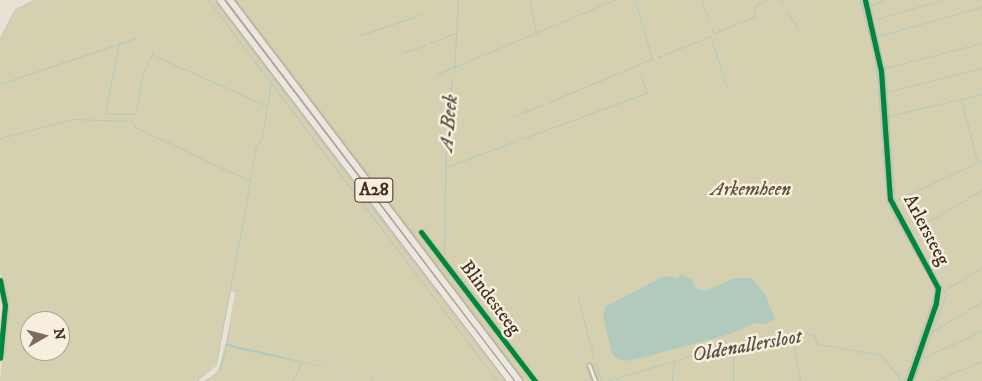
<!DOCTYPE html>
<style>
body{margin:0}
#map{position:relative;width:982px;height:381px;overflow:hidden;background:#e9e2d4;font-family:"IM FELL DW Pica",serif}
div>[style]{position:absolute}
.green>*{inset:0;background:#d4d0b0}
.water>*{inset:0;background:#b2cabe}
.stream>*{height:1px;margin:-0.5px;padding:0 0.5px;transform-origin:0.5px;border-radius:0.5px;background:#b2cabe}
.roads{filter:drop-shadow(0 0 1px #9f988e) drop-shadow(0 0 1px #9f988e)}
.street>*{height:3px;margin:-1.5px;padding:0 1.5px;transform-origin:1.5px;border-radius:1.5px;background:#edeae3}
.highway>*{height:6px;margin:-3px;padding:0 3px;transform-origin:3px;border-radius:3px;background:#ebe6de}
.cycleway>*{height:5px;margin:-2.5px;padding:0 2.5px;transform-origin:2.5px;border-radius:2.5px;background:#00873e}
span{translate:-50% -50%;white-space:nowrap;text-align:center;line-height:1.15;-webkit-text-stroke:5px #f6eede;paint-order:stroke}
.shield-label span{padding:1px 4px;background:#f6eede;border:1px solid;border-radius:4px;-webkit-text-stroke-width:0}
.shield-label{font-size:18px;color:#422c1d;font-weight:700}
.park-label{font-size:19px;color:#62523a;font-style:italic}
.street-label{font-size:19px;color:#422c1d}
.water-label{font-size:20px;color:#585143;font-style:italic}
.north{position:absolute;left:20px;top:311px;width:50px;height:50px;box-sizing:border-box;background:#f6eede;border:1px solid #aea091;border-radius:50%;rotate:82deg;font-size:14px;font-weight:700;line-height:20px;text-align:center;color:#422c1d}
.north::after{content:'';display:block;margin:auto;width:18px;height:22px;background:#7c6c5d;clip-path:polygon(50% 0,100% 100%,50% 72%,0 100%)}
</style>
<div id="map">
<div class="green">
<div style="clip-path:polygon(evenodd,36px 0,215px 0,504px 381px,204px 381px,218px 372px,225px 345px,230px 345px,365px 376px,226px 343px,235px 292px,231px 291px,216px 364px,196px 381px,0 381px,7px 300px,0 273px,0 39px,15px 11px,36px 0,30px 321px,60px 321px,60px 351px,30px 351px,30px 321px)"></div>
<div style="clip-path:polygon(234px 0,982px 0,982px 381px,538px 381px,421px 230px,418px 233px,531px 381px,523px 381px)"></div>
</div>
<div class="water">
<div style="clip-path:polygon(681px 274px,692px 280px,696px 288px,705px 291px,735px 278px,752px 278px,766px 296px,775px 319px,765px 324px,755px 323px,730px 334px,641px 358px,624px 361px,616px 358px,612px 354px,603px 316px,605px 307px,664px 276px,678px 278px)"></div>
<div style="clip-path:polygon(226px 343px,347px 372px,372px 377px,237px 349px,225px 345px)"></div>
</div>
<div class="stream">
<div style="left:208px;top:0;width:478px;rotate:52.8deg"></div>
<div style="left:530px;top:0;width:34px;rotate:80deg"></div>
<div style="left:701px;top:0;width:22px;rotate:68deg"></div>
<div style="left:780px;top:0;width:5px;rotate:53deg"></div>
<div style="left:860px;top:0;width:52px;rotate:75.4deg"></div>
<div style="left:868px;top:0;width:70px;rotate:76.8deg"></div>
<div style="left:884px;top:68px;width:136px;rotate:85.4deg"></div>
<div style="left:871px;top:5px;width:14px;rotate:-21deg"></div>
<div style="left:787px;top:11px;width:22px;rotate:58deg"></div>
<div style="left:876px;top:19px;width:69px;rotate:-16.1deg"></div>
<div style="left:711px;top:28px;width:6px;rotate:59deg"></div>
<div style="left:714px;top:33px;width:42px;rotate:-22.3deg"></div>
<div style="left:753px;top:17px;width:11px;rotate:-80deg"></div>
<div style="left:755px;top:6px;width:13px;rotate:-27deg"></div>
<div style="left:358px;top:36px;width:65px;rotate:-19deg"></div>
<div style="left:878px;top:36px;width:108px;rotate:-15.6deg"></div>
<div style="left:0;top:38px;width:31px;rotate:-63deg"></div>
<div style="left:14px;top:10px;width:22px;rotate:-27deg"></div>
<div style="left:712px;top:42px;width:48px;rotate:71.9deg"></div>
<div style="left:429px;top:43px;width:29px;rotate:-20deg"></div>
<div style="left:119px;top:44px;width:70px;rotate:101.5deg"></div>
<div style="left:105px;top:113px;width:30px;rotate:2deg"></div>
<div style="left:135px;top:114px;width:41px;rotate:-78.7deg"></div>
<div style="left:143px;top:74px;width:25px;rotate:-67deg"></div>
<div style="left:402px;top:53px;width:24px;rotate:-19deg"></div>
<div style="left:874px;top:54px;width:31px;rotate:83deg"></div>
<div style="left:153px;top:55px;width:125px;rotate:24.1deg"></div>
<div style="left:658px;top:57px;width:57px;rotate:-21.6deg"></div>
<div style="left:884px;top:68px;width:101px;rotate:-14.3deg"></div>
<div style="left:454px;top:73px;width:73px;rotate:-86.9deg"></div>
<div style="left:437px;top:74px;width:192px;rotate:-22.7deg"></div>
<div style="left:0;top:84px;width:144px;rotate:-18.7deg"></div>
<div style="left:878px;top:89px;width:54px;rotate:85.8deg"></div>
<div style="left:887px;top:92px;width:98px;rotate:-14.2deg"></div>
<div style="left:961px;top:100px;width:63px;rotate:75.3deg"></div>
<div style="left:549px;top:102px;width:112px;rotate:-22.7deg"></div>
<div style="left:652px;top:59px;width:61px;rotate:-106.1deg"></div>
<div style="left:514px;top:116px;width:32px;rotate:-22deg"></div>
<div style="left:888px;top:116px;width:97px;rotate:-13.2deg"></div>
<div style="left:0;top:138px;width:76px;rotate:-14.4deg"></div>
<div style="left:74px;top:119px;width:58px;rotate:2deg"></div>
<div style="left:132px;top:121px;width:7px;rotate:63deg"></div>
<div style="left:135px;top:127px;width:127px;rotate:25.2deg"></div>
<div style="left:250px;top:181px;width:3px;rotate:-90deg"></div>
<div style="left:521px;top:139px;width:134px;rotate:-20.1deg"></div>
<div style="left:647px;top:93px;width:19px;rotate:-108deg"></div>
<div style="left:882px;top:148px;width:54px;rotate:84.7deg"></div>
<div style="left:446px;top:167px;width:75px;rotate:-20.4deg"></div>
<div style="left:251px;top:172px;width:22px;rotate:-80deg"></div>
<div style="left:255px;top:150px;width:16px;rotate:-63deg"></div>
<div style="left:262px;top:136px;width:54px;rotate:-80.4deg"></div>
<div style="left:894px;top:201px;width:97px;rotate:-25deg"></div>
<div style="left:889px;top:207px;width:86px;rotate:59.8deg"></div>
<div style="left:899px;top:212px;width:26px;rotate:62deg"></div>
<div style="left:910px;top:232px;width:83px;rotate:-30.3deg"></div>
<div style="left:444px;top:254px;width:124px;rotate:-89.1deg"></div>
<div style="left:446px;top:130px;width:52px;rotate:-83.4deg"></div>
<div style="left:945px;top:290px;width:44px;rotate:-31.9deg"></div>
<div style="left:578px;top:297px;width:64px;rotate:75.5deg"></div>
<div style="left:931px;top:332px;width:59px;rotate:-30.5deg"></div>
<div style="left:791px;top:335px;width:47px;rotate:78.9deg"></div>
<div style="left:226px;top:343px;width:19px;rotate:-78deg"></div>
<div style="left:922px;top:358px;width:66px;rotate:-24.2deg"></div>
<div style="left:596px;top:363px;width:19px;rotate:74deg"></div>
<div style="left:214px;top:375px;width:9px;rotate:-49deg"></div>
<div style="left:220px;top:368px;width:24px;rotate:-75deg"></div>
<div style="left:196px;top:381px;width:26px;rotate:-40deg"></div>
<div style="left:216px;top:364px;width:185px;rotate:-79.4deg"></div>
<div style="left:206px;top:381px;width:3px;rotate:-45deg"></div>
<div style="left:292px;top:381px;width:20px;rotate:-63deg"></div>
<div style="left:371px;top:381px;width:4px;rotate:-76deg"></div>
<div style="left:607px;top:381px;width:97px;rotate:-16.8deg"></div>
<div style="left:700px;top:353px;width:105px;rotate:-11.5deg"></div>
<div style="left:803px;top:332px;width:10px;rotate:17deg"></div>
<div style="left:813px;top:335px;width:10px;rotate:61deg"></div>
<div style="left:818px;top:344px;width:64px;rotate:9.9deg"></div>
<div style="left:881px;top:355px;width:33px;rotate:51deg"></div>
<div style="left:672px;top:381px;width:19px;rotate:-84deg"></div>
<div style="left:733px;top:381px;width:33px;rotate:-90deg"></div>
<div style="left:904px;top:381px;width:93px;rotate:-70.6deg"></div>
<div style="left:935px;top:293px;width:10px;rotate:-101deg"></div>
<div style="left:913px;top:381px;width:93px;rotate:-69.2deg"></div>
<div style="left:946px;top:294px;width:63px;rotate:-120.7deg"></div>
<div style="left:934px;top:381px;width:52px;rotate:-22.6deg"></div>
</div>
<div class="roads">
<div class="street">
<div style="left:865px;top:0;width:73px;rotate:77.3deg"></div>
<div style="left:881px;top:71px;width:128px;rotate:86deg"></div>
<div style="left:890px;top:199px;width:101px;rotate:61.7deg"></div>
<div style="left:938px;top:288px;width:15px;rotate:98deg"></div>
<div style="left:936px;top:303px;width:83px;rotate:109.1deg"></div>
<div style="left:421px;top:232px;width:188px;rotate:52.6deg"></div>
<div style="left:0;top:280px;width:25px;rotate:79deg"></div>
<div style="left:5px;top:305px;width:53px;rotate:95.4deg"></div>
<div style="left:589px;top:365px;width:17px;rotate:69deg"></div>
</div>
<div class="highway">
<div style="left:220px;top:0;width:479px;rotate:52.7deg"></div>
<div style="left:230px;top:0;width:478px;rotate:52.8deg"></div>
</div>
</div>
<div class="cycleway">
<div style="left:865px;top:0;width:73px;rotate:77.3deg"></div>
<div style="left:881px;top:71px;width:128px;rotate:86deg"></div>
<div style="left:890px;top:199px;width:101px;rotate:61.7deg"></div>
<div style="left:938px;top:288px;width:15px;rotate:98deg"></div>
<div style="left:936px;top:303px;width:83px;rotate:109.1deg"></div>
<div style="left:421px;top:232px;width:188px;rotate:52.6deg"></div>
<div style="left:0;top:280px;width:25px;rotate:79deg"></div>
<div style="left:5px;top:305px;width:53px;rotate:95.4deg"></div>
</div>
<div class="shield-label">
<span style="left:374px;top:190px">A28</span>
</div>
<div class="park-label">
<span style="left:751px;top:190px">Arkemheen</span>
</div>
<div class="street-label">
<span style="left:926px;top:230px;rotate:62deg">Arlersteeg</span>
<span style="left:490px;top:298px;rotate:53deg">Blindesteeg</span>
</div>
<div class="water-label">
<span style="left:449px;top:123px;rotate:-85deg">A-Beek</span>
<span style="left:747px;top:346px;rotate:-10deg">Oldenallersloot</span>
</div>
<div class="north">N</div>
</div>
